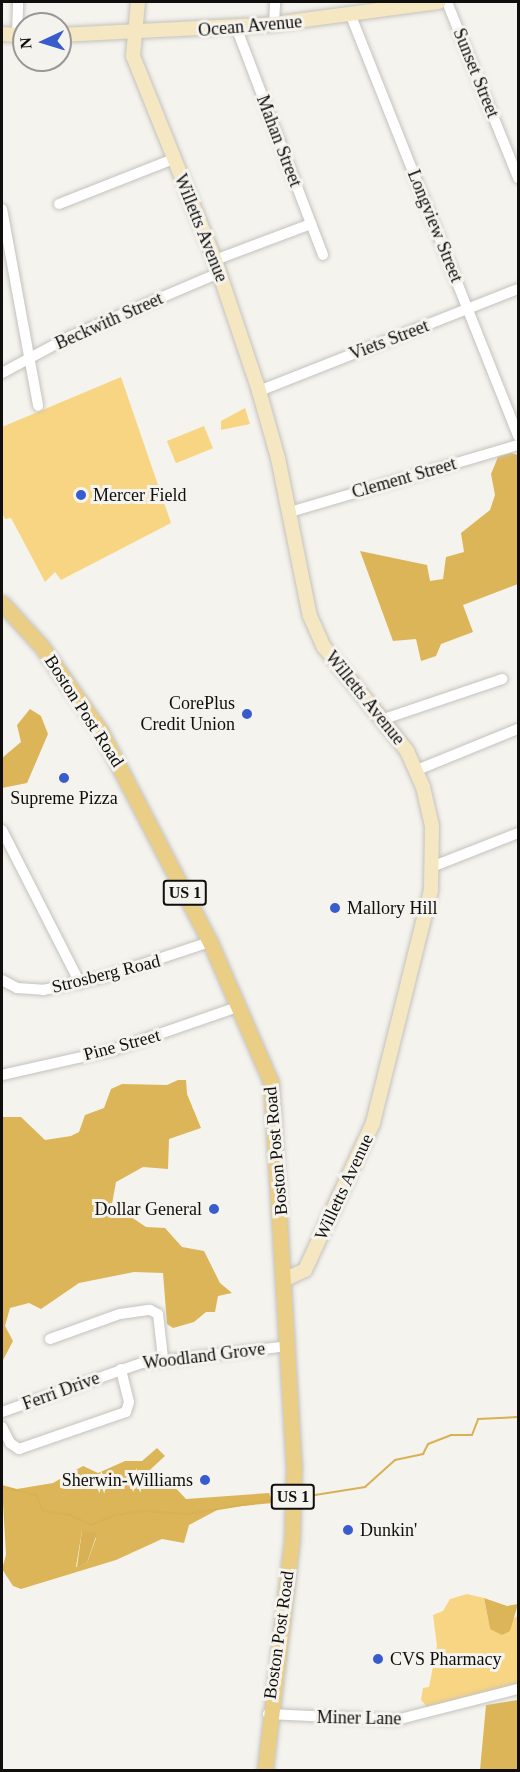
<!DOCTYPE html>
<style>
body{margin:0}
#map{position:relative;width:520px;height:1772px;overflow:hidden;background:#f5f3ee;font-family:Georgia,serif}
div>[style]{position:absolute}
.green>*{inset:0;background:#f8d583;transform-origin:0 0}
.forest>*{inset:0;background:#dcb559}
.water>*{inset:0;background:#d7b154}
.stream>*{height:2px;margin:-1px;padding:0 1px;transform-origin:1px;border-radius:1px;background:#d7b154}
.roads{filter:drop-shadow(0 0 2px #c4c2be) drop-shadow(0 0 2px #c4c2be)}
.street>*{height:10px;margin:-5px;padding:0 5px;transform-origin:5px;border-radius:5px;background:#fff}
.secondary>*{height:14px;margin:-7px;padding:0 7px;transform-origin:7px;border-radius:7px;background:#f4e7c2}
.primary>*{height:15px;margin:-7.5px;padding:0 7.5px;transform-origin:7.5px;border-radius:7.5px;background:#eace85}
.dots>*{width:16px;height:16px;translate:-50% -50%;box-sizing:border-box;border:3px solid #f5f3ee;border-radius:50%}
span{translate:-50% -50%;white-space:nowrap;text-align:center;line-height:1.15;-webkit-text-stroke:6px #f5f3ee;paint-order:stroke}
.shield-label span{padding:2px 4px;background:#f5f3ee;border:2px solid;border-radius:4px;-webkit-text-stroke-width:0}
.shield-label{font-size:16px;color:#100f0d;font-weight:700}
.street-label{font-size:18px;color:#100f0d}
.poi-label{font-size:18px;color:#100f0d}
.left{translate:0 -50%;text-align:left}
.right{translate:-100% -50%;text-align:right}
.frame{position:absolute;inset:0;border:3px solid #100f0d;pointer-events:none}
.north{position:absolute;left:12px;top:12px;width:60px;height:60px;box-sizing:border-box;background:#f5f3ee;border:2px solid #999894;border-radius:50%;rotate:266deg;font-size:16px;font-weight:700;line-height:24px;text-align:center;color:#100f0d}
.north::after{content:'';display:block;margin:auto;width:21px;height:27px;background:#395ccd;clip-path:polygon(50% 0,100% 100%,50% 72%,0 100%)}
</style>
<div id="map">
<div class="green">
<div style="clip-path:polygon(121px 377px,171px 523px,61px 580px,55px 572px,45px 582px,11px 518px,5px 519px,2px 512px,2px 427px)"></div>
<div style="clip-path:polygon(245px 408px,250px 424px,221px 430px,221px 421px)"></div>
<div style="left:204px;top:426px;width:24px;height:40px;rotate:68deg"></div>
<div style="clip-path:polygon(467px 1594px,484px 1598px,490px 1629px,518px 1616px,518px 1684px,428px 1708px,421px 1700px,423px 1688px,429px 1687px,437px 1646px,433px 1615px,443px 1611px,450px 1599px)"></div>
</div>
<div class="forest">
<div style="clip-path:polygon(511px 453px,518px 455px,518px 584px,463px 605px,473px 632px,441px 644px,436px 656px,421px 661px,416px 639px,393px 641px,360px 551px,427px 565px,430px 581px,443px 579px,446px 557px,464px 552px,461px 533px,490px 510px,495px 495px,491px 474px,498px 457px)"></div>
<div style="clip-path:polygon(30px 709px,41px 716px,48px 734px,27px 783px,2px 788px,2px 758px,21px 742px,17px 725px)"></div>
<div style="clip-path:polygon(178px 1080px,186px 1080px,187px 1094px,201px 1128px,169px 1139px,168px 1169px,143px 1167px,116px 1182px,112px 1204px,146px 1227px,165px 1228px,182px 1247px,204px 1251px,220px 1283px,232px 1293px,218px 1296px,215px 1312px,206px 1312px,194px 1322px,173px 1328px,167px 1324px,163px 1273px,134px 1272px,79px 1283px,41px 1309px,29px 1303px,10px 1308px,5px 1326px,13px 1341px,2px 1362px,2px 1117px,21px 1117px,45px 1140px,71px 1136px,79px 1132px,85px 1115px,104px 1108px,111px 1089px,122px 1084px,167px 1085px)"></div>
<div style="clip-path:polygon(evenodd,157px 1448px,165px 1456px,139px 1480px,140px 1489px,171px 1483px,186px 1499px,269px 1493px,273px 1503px,221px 1508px,189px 1525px,184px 1543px,162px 1539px,116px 1560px,21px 1589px,13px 1586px,2px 1569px,6px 1555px,2px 1485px,17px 1489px,53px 1483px,83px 1466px,98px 1473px,125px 1461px,142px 1461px,157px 1448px,82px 1531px,96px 1538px,87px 1563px,76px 1567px,82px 1531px)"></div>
<div style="clip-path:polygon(484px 1598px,507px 1606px,518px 1604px,510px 1631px,502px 1635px,490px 1629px)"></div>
<div style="clip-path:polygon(518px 1700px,518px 1770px,480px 1770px,486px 1705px)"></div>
</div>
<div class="water">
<div style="clip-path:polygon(82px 1531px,97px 1533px,87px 1563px,77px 1567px)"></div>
</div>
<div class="stream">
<div style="left:2px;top:1487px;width:35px;rotate:13deg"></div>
<div style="left:36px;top:1495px;width:17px;rotate:66deg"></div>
<div style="left:43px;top:1511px;width:27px;rotate:8deg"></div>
<div style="left:70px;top:1515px;width:23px;rotate:25deg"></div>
<div style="left:91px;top:1525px;width:26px;rotate:-23deg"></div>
<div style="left:115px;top:1515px;width:30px;rotate:-8deg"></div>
<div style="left:145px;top:1511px;width:43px;rotate:4deg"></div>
<div style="left:188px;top:1514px;width:86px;rotate:-9.4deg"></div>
<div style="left:315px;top:1495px;width:51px;rotate:-9.1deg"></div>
<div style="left:365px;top:1487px;width:40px;rotate:-42deg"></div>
<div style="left:395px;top:1460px;width:29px;rotate:-12deg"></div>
<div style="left:423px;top:1454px;width:11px;rotate:-63deg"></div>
<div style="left:428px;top:1444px;width:25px;rotate:-21deg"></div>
<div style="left:451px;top:1435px;width:21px"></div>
<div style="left:472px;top:1435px;width:17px;rotate:-69deg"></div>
<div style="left:478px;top:1419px;width:40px;rotate:-2.9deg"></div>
</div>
<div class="roads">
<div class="street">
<div style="left:447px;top:2px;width:190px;rotate:68deg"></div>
<div style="left:351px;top:16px;width:452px;rotate:68.3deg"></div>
<div style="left:274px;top:24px;width:22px;rotate:-87deg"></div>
<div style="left:236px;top:27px;width:244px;rotate:69.1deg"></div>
<div style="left:17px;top:35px;width:33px;rotate:-88deg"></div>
<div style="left:59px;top:204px;width:123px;rotate:-21.5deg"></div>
<div style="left:2px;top:209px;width:200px;rotate:79.6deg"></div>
<div style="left:215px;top:260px;width:103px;rotate:-20.6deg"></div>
<div style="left:2px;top:373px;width:78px;rotate:-28.2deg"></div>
<div style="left:71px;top:336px;width:161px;rotate:-23.1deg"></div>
<div style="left:259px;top:391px;width:278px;rotate:-21.5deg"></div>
<div style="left:290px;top:512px;width:238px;rotate:-16.4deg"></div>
<div style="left:384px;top:719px;width:125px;rotate:-18.7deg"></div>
<div style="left:417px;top:770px;width:109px;rotate:-22.1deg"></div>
<div style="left:2px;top:830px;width:172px;rotate:63deg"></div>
<div style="left:434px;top:866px;width:90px;rotate:-21.4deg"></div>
<div style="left:2px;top:980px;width:17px;rotate:28deg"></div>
<div style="left:17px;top:988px;width:26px;rotate:4deg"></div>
<div style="left:43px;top:990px;width:62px;rotate:-12deg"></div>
<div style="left:104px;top:977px;width:112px;rotate:-18.3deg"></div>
<div style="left:2px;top:1075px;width:114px;rotate:-12.7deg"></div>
<div style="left:113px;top:1050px;width:134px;rotate:-19.1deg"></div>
<div style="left:50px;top:1339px;width:74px;rotate:-19.7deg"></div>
<div style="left:120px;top:1314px;width:30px;rotate:-8deg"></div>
<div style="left:150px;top:1310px;width:9px;rotate:27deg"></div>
<div style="left:158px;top:1314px;width:44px;rotate:83.5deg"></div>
<div style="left:2px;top:1412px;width:148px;rotate:-19.3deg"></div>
<div style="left:142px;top:1363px;width:147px;rotate:-6.6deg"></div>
<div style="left:2px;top:1427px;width:18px;rotate:63deg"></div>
<div style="left:10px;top:1443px;width:11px;rotate:34deg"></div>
<div style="left:19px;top:1449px;width:113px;rotate:-19.1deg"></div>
<div style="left:126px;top:1412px;width:10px;rotate:-73deg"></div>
<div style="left:129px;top:1402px;width:34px;rotate:-104deg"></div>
<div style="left:268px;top:1714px;width:128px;rotate:2.7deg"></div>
<div style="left:396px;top:1720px;width:126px;rotate:-14.3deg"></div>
</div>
<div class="secondary">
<div style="left:138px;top:2px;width:54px;rotate:95.3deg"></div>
<div style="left:133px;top:56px;width:220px;rotate:68.1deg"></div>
<div style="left:215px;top:260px;width:138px;rotate:71.4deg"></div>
<div style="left:259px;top:391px;width:70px;rotate:74.2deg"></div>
<div style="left:278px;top:458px;width:161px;rotate:78.6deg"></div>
<div style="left:310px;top:616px;width:34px;rotate:66deg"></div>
<div style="left:324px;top:647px;width:133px;rotate:51.4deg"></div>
<div style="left:407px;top:751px;width:39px;rotate:66deg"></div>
<div style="left:423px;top:787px;width:40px;rotate:77deg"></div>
<div style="left:432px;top:826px;width:64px;rotate:90.9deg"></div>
<div style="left:431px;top:890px;width:240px;rotate:104deg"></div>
<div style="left:373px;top:1123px;width:162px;rotate:114.8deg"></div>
<div style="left:305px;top:1270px;width:21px;rotate:155deg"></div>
<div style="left:2px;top:34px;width:22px;rotate:3deg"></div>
<div style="left:60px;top:35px;width:214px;rotate:-2.9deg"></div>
<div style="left:274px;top:24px;width:166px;rotate:-7.6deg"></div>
</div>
<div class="primary">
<div style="left:2px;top:603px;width:59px;rotate:47.7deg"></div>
<div style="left:42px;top:647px;width:103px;rotate:55.2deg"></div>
<div style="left:101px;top:732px;width:237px;rotate:62.6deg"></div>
<div style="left:210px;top:942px;width:153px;rotate:66.5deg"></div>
<div style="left:271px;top:1082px;width:385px;rotate:86.6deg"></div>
<div style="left:294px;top:1466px;width:73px;rotate:91.6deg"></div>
<div style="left:292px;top:1539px;width:233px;rotate:96.7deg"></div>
</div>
</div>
<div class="dots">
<div style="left:81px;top:495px;background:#395ccd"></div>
<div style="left:247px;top:714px;background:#395ccd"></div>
<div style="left:64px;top:778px;background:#395ccd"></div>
<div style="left:335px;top:908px;background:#395ccd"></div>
<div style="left:214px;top:1209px;background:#395ccd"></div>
<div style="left:205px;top:1480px;background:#395ccd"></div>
<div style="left:348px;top:1530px;background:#395ccd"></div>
<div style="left:378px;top:1659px;background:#395ccd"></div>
</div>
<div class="shield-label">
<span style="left:185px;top:893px">US 1</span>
<span style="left:293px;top:1497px">US 1</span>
</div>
<div class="street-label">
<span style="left:250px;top:26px;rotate:-5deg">Ocean Avenue</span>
<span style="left:476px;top:73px;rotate:68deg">Sunset Street</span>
<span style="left:279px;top:141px;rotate:69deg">Mahan Street</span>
<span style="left:435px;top:226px;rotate:68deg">Longview Street</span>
<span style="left:201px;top:228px;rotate:68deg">Willetts Avenue</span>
<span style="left:109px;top:321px;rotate:-24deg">Beckwith Street</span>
<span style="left:389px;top:340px;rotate:-21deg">Viets Street</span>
<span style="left:404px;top:478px;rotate:-16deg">Clement Street</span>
<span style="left:365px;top:698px;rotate:51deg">Willetts Avenue</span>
<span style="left:84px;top:711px;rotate:57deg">Boston Post Road</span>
<span style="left:106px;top:974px;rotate:-14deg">Strosberg Road</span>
<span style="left:122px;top:1045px;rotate:-15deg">Pine Street</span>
<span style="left:276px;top:1151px;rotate:-95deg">Boston Post Road</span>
<span style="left:344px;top:1187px;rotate:-65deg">Willetts Avenue</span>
<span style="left:204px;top:1356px;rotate:-7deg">Woodland Grove</span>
<span style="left:61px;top:1391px;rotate:-20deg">Ferri Drive</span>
<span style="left:279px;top:1635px;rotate:-82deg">Boston Post Road</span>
<span style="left:359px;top:1718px;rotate:1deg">Miner Lane</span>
</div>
<div class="poi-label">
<span class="left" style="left:93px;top:495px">Mercer Field</span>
<span class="right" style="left:235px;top:714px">CorePlus<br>Credit Union</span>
<span style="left:64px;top:798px">Supreme Pizza</span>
<span class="left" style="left:347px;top:908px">Mallory Hill</span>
<span class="right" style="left:202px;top:1209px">Dollar General</span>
<span class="right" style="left:193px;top:1480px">Sherwin-Williams</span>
<span class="left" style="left:360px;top:1530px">Dunkin'</span>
<span class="left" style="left:390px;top:1659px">CVS Pharmacy</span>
</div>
<div class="frame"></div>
<div class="north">N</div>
</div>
